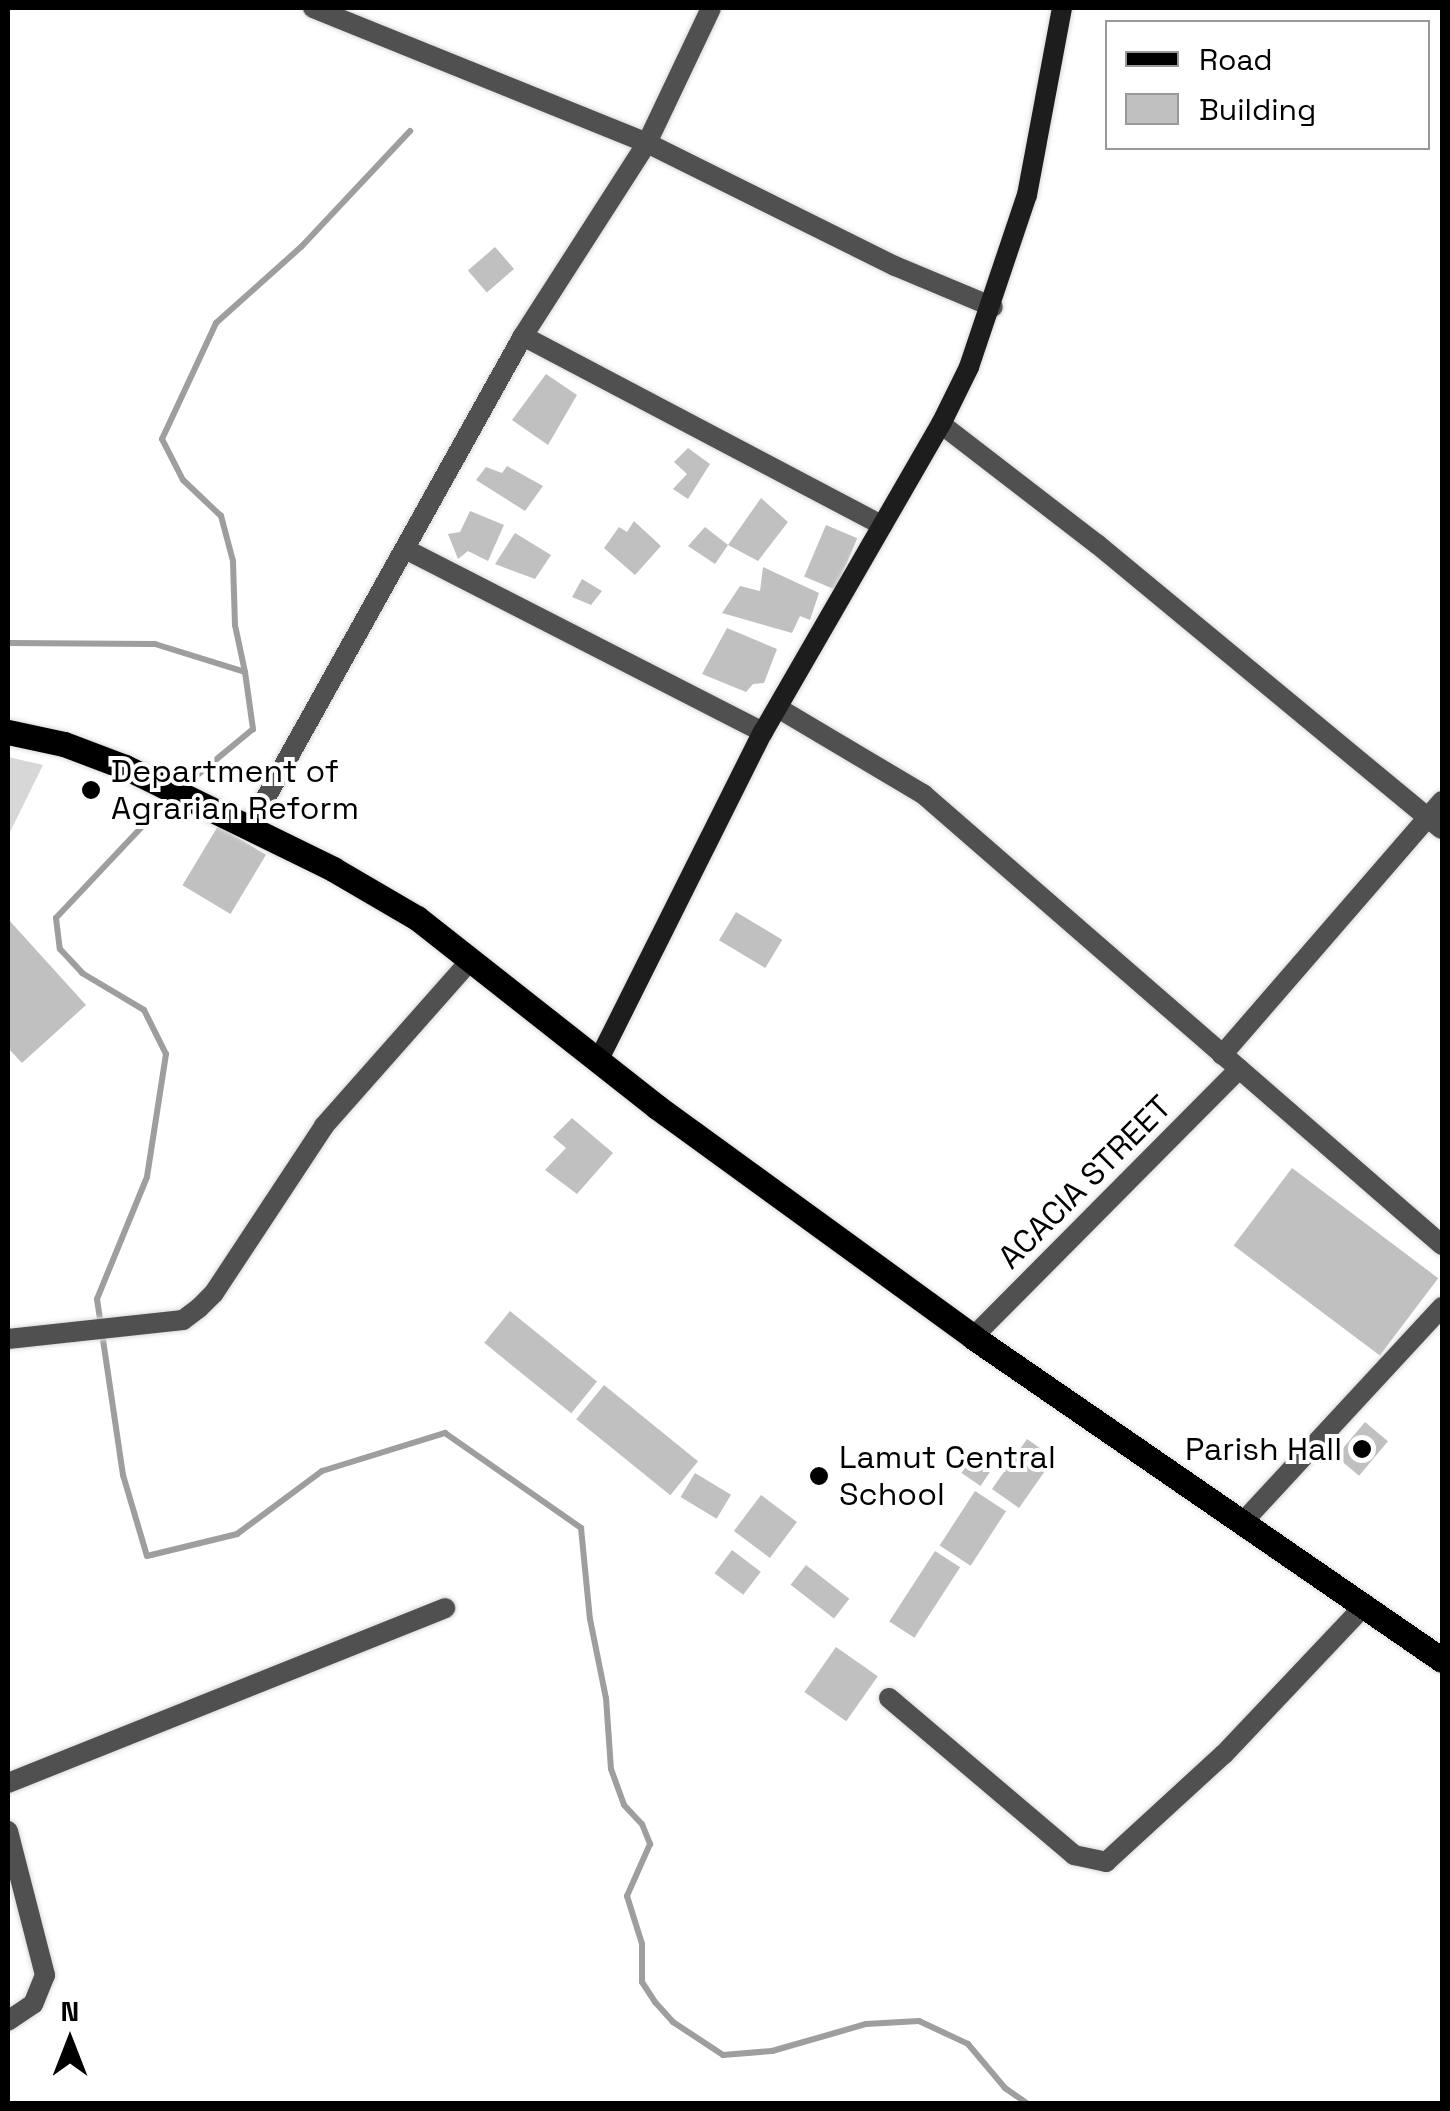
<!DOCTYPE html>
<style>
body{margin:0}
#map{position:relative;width:1450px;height:2111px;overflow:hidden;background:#fff;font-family:"Space Grotesk",sans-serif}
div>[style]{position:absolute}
.green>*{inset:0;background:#d7d7d7}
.stream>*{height:6px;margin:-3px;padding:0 3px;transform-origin:3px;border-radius:3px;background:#9e9e9e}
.building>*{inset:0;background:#c0c0c0;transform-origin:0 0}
.roads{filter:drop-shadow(0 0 2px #dbdbdb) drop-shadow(0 0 2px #dbdbdb)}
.street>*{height:20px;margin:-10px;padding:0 10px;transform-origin:10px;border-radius:10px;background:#505050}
.secondary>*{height:20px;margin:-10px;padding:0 10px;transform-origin:10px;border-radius:10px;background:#1d1d1d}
.primary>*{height:25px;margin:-12.5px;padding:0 12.5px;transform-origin:12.5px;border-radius:12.5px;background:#000}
.dots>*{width:28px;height:28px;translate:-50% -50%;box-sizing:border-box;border:5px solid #fff;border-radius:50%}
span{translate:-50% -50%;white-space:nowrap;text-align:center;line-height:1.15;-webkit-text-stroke:8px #fff;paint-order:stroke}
.poi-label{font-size:32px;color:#000}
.left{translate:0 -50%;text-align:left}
.right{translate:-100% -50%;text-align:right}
.street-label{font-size:32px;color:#000}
.frame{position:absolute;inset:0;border:10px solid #000;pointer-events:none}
.legend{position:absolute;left:1105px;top:20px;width:325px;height:130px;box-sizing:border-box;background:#fff;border:2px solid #999;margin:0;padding:12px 18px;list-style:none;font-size:30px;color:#000}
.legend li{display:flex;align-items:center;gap:20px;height:50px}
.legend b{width:50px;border:2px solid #999}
.north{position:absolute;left:20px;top:1991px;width:100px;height:100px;-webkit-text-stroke:8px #fff;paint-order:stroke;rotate:0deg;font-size:28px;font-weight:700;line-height:40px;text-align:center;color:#000}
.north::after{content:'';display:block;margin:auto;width:35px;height:45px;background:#000;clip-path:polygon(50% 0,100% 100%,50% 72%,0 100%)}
</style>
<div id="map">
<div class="green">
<div style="clip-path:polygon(8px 757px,43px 765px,8px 836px)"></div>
</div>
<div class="stream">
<div style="left:8px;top:643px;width:147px;rotate:0.4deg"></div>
<div style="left:155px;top:644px;width:94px;rotate:17.3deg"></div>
<div style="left:245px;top:672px;width:58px;rotate:82deg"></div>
<div style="left:253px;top:729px;width:89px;rotate:140.4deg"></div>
<div style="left:245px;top:672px;width:48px;rotate:-102deg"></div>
<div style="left:235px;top:625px;width:64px;rotate:-91.8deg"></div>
<div style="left:233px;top:561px;width:47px;rotate:-104.9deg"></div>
<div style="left:221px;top:516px;width:52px;rotate:-136.5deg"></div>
<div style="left:183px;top:480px;width:46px;rotate:-117.1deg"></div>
<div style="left:162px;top:439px;width:128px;rotate:-65deg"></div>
<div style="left:216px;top:323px;width:115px;rotate:-41.8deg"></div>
<div style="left:302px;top:246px;width:158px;rotate:-46.8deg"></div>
<div style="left:170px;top:797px;width:166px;rotate:133.3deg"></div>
<div style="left:56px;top:918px;width:31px;rotate:83deg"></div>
<div style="left:60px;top:949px;width:33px;rotate:47deg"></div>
<div style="left:82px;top:973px;width:72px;rotate:30.8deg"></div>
<div style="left:144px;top:1010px;width:49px;rotate:63.4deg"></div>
<div style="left:166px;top:1054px;width:124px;rotate:98.8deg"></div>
<div style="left:147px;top:1177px;width:132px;rotate:112.3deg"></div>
<div style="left:97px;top:1299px;width:178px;rotate:81.6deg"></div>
<div style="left:123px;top:1475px;width:84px;rotate:73.5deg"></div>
<div style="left:147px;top:1556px;width:93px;rotate:-13.7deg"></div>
<div style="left:237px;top:1534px;width:106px;rotate:-36.5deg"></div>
<div style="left:322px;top:1471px;width:129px;rotate:-17.2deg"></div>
<div style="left:445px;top:1433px;width:166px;rotate:34.9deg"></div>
<div style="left:581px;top:1528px;width:91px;rotate:84.4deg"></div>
<div style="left:590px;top:1619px;width:81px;rotate:78.6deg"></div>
<div style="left:606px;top:1698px;width:71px;rotate:86deg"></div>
<div style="left:611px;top:1769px;width:38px;rotate:70deg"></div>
<div style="left:624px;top:1805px;width:26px;rotate:47deg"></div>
<div style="left:642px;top:1824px;width:22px;rotate:68deg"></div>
<div style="left:650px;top:1844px;width:57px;rotate:113.9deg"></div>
<div style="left:627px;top:1896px;width:50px;rotate:72.6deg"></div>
<div style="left:642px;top:1944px;width:38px;rotate:90deg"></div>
<div style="left:642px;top:1982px;width:24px;rotate:57deg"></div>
<div style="left:655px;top:2002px;width:27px;rotate:48deg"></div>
<div style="left:673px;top:2022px;width:60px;rotate:33.4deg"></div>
<div style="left:723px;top:2055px;width:49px;rotate:-4.7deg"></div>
<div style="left:772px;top:2051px;width:98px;rotate:-16deg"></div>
<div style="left:866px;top:2024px;width:53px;rotate:-3.2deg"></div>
<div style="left:919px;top:2021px;width:54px;rotate:25.1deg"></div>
<div style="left:968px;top:2044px;width:57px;rotate:49.9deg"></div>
<div style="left:1005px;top:2088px;width:28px;rotate:35deg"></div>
</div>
<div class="building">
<div style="left:495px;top:247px;width:29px;height:36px;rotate:49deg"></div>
<div style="clip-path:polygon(546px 374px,577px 395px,548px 445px,512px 420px)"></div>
<div style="clip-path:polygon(688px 448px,710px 464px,688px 499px,673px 489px,687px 474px,674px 462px)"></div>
<div style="clip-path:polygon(507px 466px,543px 486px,525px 511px,476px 480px,486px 467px,502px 473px)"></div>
<div style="clip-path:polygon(761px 498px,788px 522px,758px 561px,728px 545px)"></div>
<div style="clip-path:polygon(470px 511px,504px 525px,488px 561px,468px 551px,458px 559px,448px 534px,460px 532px)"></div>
<div style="clip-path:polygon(634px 521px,661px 546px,635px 575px,604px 548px,619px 527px,627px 532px)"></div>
<div style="left:826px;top:525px;width:34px;height:56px;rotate:23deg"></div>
<div style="clip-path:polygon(705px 527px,728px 545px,715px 564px,688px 546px)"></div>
<div style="clip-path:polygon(515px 533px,551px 555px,535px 579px,495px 564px)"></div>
<div style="clip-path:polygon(763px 567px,819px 593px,810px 620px,800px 616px,792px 633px,722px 613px,740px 586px,760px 591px)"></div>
<div style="clip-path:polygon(582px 579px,602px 591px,591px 605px,572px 597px)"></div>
<div style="clip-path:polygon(727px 628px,777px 649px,764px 683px,753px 684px,746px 692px,702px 674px)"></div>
<div style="left:218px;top:826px;width:56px;height:69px;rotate:31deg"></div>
<div style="left:736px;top:912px;width:54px;height:33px;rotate:31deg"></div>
<div style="clip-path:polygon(8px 919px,86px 1005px,22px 1063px,8px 1048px)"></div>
<div style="clip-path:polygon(572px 1118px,613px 1153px,577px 1194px,545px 1170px,566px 1148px,553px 1137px)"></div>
<div style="left:1292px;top:1168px;width:183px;height:97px;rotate:37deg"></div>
<div style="left:510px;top:1311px;width:112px;height:41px;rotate:39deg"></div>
<div style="left:604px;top:1385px;width:121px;height:44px;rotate:39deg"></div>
<div style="left:1365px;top:1422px;width:30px;height:45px;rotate:40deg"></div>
<div style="left:1027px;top:1439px;width:33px;height:61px;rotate:35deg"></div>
<div style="left:971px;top:1459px;width:23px;height:17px;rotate:34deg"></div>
<div style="left:695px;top:1473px;width:42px;height:28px;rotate:31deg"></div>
<div style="left:975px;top:1491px;width:37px;height:65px;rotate:33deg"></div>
<div style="left:761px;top:1495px;width:45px;height:45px;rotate:37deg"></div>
<div style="left:732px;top:1550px;width:36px;height:29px;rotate:37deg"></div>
<div style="left:935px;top:1551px;width:30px;height:84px;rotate:33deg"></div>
<div style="left:806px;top:1565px;width:55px;height:25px;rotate:38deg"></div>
<div style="left:836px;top:1647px;width:51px;height:55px;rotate:35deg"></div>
</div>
<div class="roads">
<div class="street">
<div style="left:313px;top:8px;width:360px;rotate:22deg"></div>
<div style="left:647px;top:143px;width:277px;rotate:26.4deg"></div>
<div style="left:895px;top:266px;width:106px;rotate:22.7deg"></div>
<div style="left:523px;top:336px;width:406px;rotate:27.8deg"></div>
<div style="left:941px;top:424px;width:197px;rotate:37.6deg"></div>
<div style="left:1097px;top:544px;width:447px;rotate:39.6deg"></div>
<div style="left:407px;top:550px;width:400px;rotate:27.1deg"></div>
<div style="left:778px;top:708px;width:169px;rotate:30.7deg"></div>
<div style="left:923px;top:794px;width:688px;rotate:40.99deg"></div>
<div style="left:249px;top:828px;width:563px;rotate:-60.89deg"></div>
<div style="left:523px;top:336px;width:229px;rotate:-57.3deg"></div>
<div style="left:647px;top:143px;width:149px;rotate:-64.6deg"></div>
<div style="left:1222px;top:1055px;width:336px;rotate:-49.1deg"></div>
<div style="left:973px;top:1337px;width:378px;rotate:-45.2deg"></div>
<div style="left:8px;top:1339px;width:176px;rotate:-6.2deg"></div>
<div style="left:183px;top:1320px;width:20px;rotate:-37deg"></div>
<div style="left:199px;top:1308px;width:21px;rotate:-45deg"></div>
<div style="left:214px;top:1293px;width:200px;rotate:-56.6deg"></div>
<div style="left:324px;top:1126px;width:220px;rotate:-48.5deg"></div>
<div style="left:1241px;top:1524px;width:296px;rotate:-47.2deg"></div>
<div style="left:889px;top:1698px;width:243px;rotate:40.3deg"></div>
<div style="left:1074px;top:1855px;width:33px;rotate:12deg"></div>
<div style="left:1106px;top:1862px;width:160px;rotate:-42.5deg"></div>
<div style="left:1224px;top:1754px;width:204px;rotate:-46.6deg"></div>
<div style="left:8px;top:1783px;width:471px;rotate:-21.8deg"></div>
<div style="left:8px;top:1831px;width:149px;rotate:75.6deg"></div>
<div style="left:45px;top:1975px;width:31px;rotate:112deg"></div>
<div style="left:33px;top:2004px;width:30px;rotate:146deg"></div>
</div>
<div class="secondary">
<div style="left:599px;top:1059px;width:366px;rotate:-63.4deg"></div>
<div style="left:763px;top:732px;width:356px;rotate:-60deg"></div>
<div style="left:941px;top:424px;width:64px;rotate:-63.8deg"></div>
<div style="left:969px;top:367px;width:182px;rotate:-71.4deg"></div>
<div style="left:1027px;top:195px;width:190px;rotate:-79.4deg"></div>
</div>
<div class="primary">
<div style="left:8px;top:732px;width:57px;rotate:12.1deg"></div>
<div style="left:64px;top:744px;width:65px;rotate:20.7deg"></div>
<div style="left:125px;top:767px;width:232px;rotate:26.1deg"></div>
<div style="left:333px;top:869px;width:97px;rotate:30.3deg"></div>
<div style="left:417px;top:918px;width:305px;rotate:38.2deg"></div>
<div style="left:657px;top:1107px;width:391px;rotate:36deg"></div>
<div style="left:973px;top:1337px;width:569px;rotate:34.56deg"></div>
</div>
</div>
<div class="dots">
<div style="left:91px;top:790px;background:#000"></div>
<div style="left:1362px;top:1449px;background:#000"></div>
<div style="left:819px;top:1476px;background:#000"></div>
</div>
<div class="poi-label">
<span class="left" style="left:111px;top:790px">Department of<br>Agrarian Reform</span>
<span class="right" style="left:1342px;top:1449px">Parish Hall</span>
<span class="left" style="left:839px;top:1476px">Lamut Central<br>School</span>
</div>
<div class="street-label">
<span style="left:1085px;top:1182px;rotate:-45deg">ACACIA STREET</span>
</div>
<div class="frame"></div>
<ul class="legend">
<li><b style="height:12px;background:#000"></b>Road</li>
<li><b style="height:28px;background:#c0c0c0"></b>Building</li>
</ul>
<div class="north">N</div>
</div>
